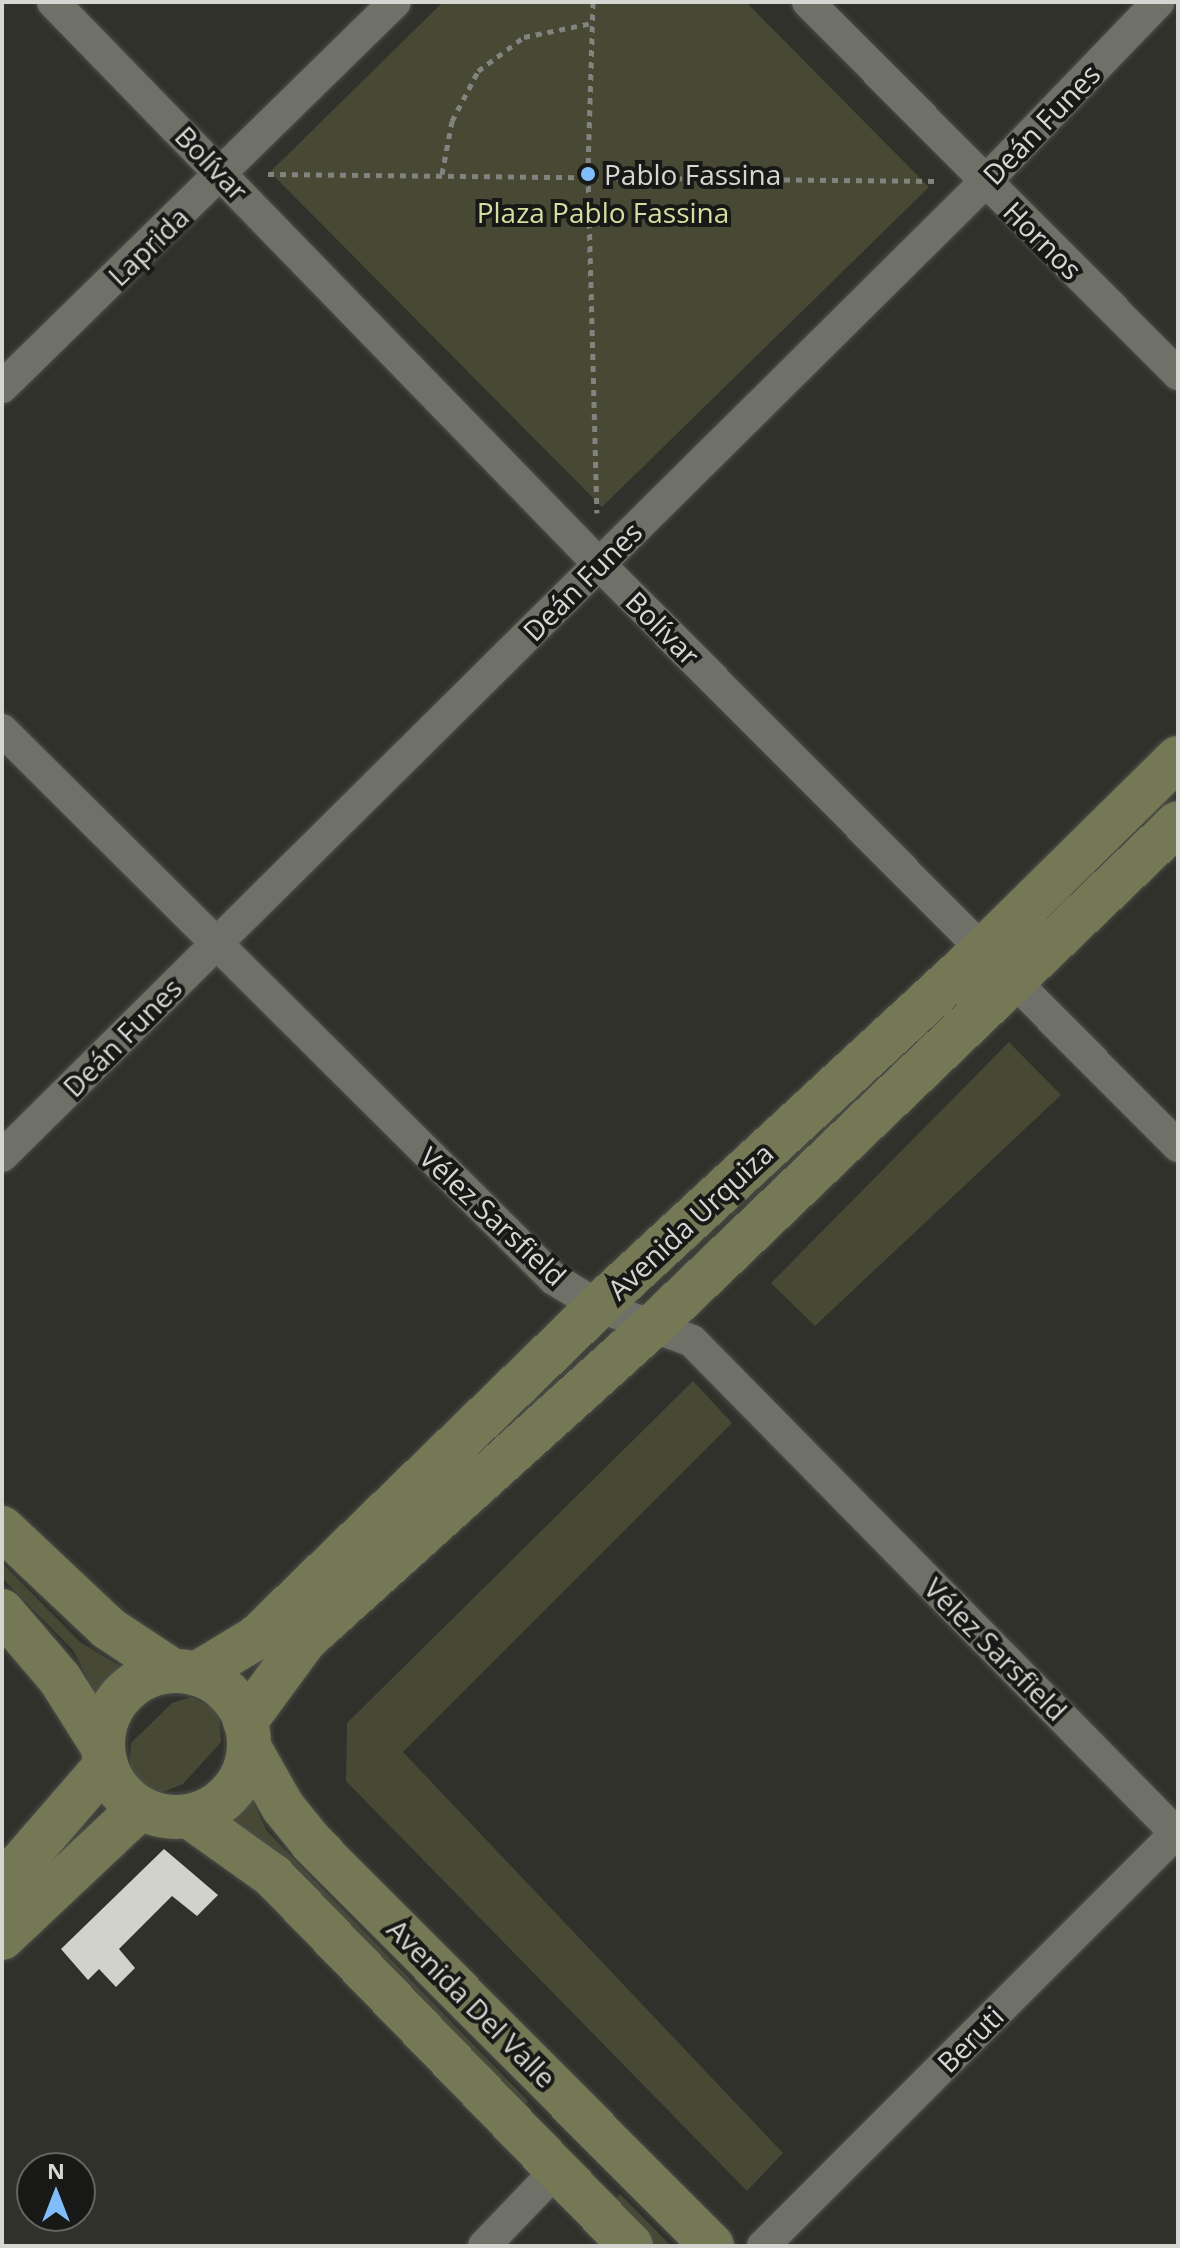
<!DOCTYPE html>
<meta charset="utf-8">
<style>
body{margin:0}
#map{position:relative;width:1180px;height:2248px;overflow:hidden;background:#30312b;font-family:"Open Sans",sans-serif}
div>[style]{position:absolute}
.green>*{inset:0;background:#474935;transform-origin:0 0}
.building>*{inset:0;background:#d1d2ca}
.path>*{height:5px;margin-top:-2.5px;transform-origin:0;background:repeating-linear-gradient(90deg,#82837e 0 6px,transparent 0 12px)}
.roads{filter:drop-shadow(0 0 2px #4d4e49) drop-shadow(0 0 2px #4d4e49)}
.minor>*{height:32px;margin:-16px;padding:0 16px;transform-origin:16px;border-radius:16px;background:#6f7068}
.secondary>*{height:44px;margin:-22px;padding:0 22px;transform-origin:22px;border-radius:22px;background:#757855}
.secondary>.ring{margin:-22px;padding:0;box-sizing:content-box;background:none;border:44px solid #757855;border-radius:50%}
.dots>*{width:22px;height:22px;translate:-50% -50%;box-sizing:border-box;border:4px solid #181916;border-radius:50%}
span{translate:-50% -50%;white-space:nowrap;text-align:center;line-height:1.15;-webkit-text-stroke:8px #181916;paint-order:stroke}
.street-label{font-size:28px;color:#d6d7d3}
.poi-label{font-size:28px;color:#d6d7d3}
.left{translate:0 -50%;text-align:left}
.park-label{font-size:28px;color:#d6dda2}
.frame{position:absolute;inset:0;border:4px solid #d6d7d3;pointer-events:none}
.north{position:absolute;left:16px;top:2152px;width:80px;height:80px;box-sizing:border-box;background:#181916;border:2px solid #646562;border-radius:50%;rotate:0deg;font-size:22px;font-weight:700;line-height:32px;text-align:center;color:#d6d7d3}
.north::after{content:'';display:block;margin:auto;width:28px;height:36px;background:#80bdfa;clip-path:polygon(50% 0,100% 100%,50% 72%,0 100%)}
</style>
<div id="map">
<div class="green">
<div style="clip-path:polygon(443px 2px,746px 2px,929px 187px,602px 507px,270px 172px)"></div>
<div style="left:955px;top:994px;width:11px;height:412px;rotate:41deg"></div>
<div style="clip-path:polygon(1009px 1042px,1061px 1095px,815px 1326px,771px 1283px)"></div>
<div style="clip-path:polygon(693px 1381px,732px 1423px,403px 1752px,783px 2153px,747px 2191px,346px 1781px,347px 1723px)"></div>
<div style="clip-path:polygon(2px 1563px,80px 1642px,133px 1674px,110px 1688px,101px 1704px,73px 1650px,2px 1578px)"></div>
<div style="clip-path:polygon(192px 1697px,219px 1711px,221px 1742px,183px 1784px,163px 1792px,142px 1788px,129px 1773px,131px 1743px,172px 1703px)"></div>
<div style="clip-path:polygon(246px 1786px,266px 1830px,528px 2101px,521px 2108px,258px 1837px,215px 1819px)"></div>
<div style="clip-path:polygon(620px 2194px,671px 2246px,657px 2246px,613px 2201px)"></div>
</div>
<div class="building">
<div style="clip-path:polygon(164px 1849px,218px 1895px,197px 1916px,172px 1896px,119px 1949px,135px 1968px,116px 1987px,99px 1969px,88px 1980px,61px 1949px)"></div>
</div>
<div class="path">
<div style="left:593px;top:2px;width:172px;rotate:91.7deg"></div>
<div style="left:588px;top:174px;width:339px;rotate:88.5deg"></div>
<div style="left:268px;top:174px;width:670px;rotate:0.6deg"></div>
<div style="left:442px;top:174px;width:54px;rotate:-79.3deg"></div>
<div style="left:452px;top:121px;width:56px;rotate:-62.5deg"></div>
<div style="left:478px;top:71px;width:57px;rotate:-36.5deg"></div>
<div style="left:524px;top:37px;width:69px;rotate:-11.6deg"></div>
</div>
<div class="roads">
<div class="minor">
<div style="left:53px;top:2px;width:784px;rotate:45.83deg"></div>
<div style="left:599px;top:564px;width:821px;rotate:45.15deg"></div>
<div style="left:808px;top:2px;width:525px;rotate:45.15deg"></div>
<div style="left:2px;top:387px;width:550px;rotate:-44.41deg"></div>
<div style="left:2px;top:730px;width:779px;rotate:44.84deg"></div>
<div style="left:554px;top:1279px;width:52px;rotate:31.5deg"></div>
<div style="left:598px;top:1306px;width:100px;rotate:20.4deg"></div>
<div style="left:692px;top:1341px;width:693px;rotate:45.47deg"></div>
<div style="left:2px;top:1156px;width:1384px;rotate:-44.74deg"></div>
<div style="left:985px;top:182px;width:250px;rotate:-46.1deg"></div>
<div style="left:484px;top:2246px;width:105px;rotate:-46.2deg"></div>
<div style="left:763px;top:2246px;width:587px;rotate:-45deg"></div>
</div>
<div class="secondary">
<div style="left:2px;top:1528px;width:146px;rotate:43.3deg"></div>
<div style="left:108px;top:1628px;width:78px;rotate:33.5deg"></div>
<div style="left:2px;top:1611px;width:89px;rotate:49.5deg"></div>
<div style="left:60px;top:1679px;width:80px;rotate:57.7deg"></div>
<div class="ring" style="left:103px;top:1671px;width:102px;height:102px"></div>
<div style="left:196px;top:1674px;width:70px;rotate:-31deg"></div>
<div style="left:256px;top:1638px;width:477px;rotate:-44.1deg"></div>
<div style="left:598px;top:1306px;width:526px;rotate:-42.76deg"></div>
<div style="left:984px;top:949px;width:272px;rotate:-44.6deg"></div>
<div style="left:245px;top:1722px;width:102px;rotate:-53.8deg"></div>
<div style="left:305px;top:1640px;width:472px;rotate:-42.1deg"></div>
<div style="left:655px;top:1324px;width:724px;rotate:-43.77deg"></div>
<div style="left:249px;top:1747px;width:69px;rotate:60.5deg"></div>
<div style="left:283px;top:1807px;width:46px;rotate:51.1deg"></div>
<div style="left:312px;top:1843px;width:568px;rotate:45.21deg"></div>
<div style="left:189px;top:1816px;width:103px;rotate:35.5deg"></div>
<div style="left:273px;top:1876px;width:515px;rotate:45.94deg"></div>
<div style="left:2px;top:1885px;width:159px;rotate:-49.1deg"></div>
<div style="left:2px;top:1938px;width:190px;rotate:-43.3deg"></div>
</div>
</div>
<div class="dots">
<div style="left:588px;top:174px;background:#80bdfa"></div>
</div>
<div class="street-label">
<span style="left:1041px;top:124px;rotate:-46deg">Deán Funes</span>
<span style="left:212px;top:163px;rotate:46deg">Bolívar</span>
<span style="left:1043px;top:240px;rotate:45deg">Hornos</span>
<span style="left:148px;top:246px;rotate:-44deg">Laprida</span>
<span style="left:582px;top:581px;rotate:-45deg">Deán Funes</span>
<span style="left:663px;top:628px;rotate:45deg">Bolívar</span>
<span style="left:122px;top:1037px;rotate:-45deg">Deán Funes</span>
<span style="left:493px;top:1216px;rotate:43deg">Vélez Sarsfield</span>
<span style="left:690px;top:1221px;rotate:-43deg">Avenida Urquiza</span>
<span style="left:996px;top:1649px;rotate:45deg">Vélez Sarsfield</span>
<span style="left:472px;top:2003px;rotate:45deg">Avenida Del Valle</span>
<span style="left:970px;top:2039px;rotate:-45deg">Beruti</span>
</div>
<div class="poi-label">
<span class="left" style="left:604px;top:174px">Pablo Fassina</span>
</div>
<div class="park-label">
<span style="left:603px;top:212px">Plaza Pablo Fassina</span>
</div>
<div class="frame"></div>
<div class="north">N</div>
</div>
